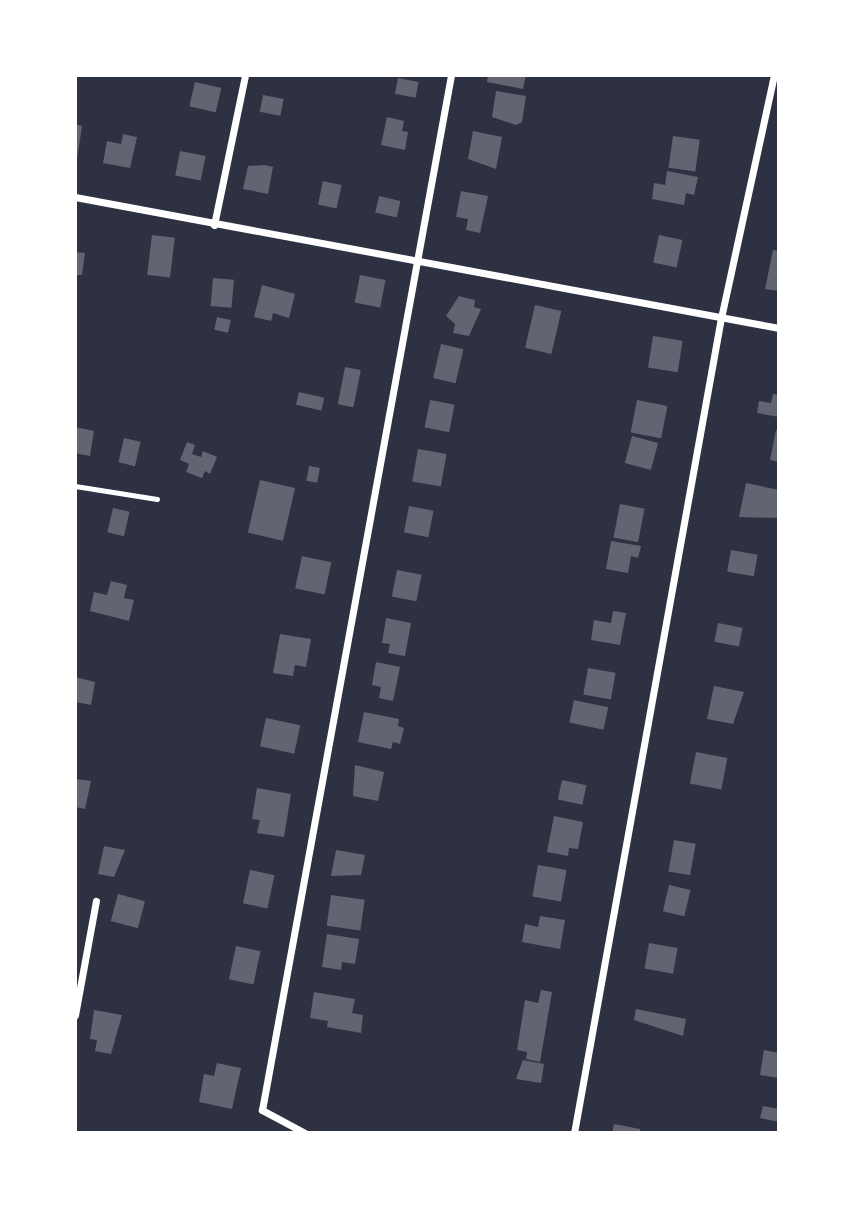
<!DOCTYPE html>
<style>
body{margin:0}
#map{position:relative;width:854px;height:1208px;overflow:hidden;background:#2d3142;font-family:Ubuntu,sans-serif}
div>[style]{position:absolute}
.building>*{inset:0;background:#626471;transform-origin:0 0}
.service>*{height:5px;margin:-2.5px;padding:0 2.5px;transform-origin:2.5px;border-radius:2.5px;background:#fff}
.minor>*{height:7px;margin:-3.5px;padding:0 3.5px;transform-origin:3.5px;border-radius:3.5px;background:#fff}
span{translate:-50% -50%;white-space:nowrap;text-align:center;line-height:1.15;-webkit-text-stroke:7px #fff;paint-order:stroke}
.frame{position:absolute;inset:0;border:77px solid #fff;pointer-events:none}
</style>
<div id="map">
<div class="building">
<div style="clip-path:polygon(488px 75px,526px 75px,523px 89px,487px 82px)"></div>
<div style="left:398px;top:78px;width:21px;height:16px;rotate:11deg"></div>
<div style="left:195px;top:82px;width:27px;height:25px;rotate:13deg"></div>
<div style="clip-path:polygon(496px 91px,526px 96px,522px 122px,516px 125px,492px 117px)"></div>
<div style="left:263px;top:95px;width:21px;height:17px;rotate:11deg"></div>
<div style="clip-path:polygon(387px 117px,404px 121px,402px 131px,408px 132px,405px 150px,381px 145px)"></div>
<div style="clip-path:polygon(75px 124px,82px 126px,77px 159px,75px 159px)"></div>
<div style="clip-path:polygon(473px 131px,502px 137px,496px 169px,468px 159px)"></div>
<div style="clip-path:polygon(123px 134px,137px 137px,130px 168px,103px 163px,107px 141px,121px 144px)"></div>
<div style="left:673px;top:136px;width:27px;height:32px;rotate:8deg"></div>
<div style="left:180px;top:151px;width:26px;height:25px;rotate:11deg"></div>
<div style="clip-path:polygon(265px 165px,273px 167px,268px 194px,243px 189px,248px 166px)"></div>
<div style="clip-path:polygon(667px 171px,698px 177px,694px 195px,686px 193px,684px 205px,652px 199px,654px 183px,665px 185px)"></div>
<div style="left:323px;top:181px;width:19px;height:24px;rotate:12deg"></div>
<div style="clip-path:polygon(461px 191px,488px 196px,480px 233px,466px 230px,468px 219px,456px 217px)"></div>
<div style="left:379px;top:196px;width:22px;height:17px;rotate:13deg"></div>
<div style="left:152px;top:235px;width:23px;height:40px;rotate:7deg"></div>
<div style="left:659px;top:235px;width:24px;height:28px;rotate:12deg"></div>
<div style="clip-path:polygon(773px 250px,779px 251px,779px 291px,765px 289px)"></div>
<div style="clip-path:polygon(75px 252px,85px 253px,82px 275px,75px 275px)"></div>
<div style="left:360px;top:275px;width:26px;height:28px;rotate:11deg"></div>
<div style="left:213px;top:278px;width:21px;height:28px;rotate:5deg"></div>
<div style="clip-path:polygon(262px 285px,295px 294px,289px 318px,273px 313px,271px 321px,254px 317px)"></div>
<div style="clip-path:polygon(459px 296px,475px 300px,474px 307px,481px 309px,469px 336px,453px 333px,455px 324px,446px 316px)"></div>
<div style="left:535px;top:305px;width:27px;height:44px;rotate:13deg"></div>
<div style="left:217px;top:317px;width:14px;height:13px;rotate:12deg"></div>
<div style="left:653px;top:336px;width:30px;height:32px;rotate:9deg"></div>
<div style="left:441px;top:344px;width:23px;height:35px;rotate:13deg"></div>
<div style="left:345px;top:367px;width:16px;height:38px;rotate:11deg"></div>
<div style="left:299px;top:392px;width:26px;height:13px;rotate:13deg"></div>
<div style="clip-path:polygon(773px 394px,779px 395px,779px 417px,757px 413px,759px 401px,771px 403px)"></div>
<div style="left:430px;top:400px;width:25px;height:28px;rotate:11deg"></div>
<div style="left:637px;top:400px;width:31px;height:33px;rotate:11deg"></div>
<div style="clip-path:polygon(75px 427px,94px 431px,90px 456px,75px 453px)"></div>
<div style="clip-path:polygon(776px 430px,779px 430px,779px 462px,770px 460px)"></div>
<div style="left:632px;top:436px;width:27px;height:28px;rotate:15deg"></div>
<div style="left:124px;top:438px;width:17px;height:25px;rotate:13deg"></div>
<div style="clip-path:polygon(187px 442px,195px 445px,192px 454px,201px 457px,203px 451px,217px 457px,210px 474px,205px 471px,202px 478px,186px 472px,189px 464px,180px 460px)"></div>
<div style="left:418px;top:449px;width:29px;height:33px;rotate:10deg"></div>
<div style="left:309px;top:466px;width:11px;height:15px;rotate:10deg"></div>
<div style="left:260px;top:480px;width:36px;height:54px;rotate:13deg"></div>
<div style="clip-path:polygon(746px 483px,779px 490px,778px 518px,739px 517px)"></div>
<div style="left:620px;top:504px;width:25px;height:34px;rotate:11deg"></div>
<div style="left:409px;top:506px;width:25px;height:27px;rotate:11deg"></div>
<div style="left:113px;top:508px;width:17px;height:25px;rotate:13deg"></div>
<div style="clip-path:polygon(611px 541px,641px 546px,638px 558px,631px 556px,628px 573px,606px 569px)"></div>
<div style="left:731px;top:550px;width:27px;height:22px;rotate:10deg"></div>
<div style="left:302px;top:556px;width:30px;height:33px;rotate:12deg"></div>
<div style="left:397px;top:570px;width:25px;height:27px;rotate:11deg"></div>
<div style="clip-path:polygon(111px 581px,127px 585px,124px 598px,134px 600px,129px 621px,90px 611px,94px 592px,107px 595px)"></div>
<div style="clip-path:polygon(613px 611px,626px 613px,620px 645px,591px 640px,594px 620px,611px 623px)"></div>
<div style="clip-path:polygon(386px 618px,411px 623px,405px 656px,388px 653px,390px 644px,382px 643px)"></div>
<div style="left:718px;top:623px;width:25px;height:19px;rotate:11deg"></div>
<div style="clip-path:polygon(280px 634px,311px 639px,306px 667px,295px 665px,293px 676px,273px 673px)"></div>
<div style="clip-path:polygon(376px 662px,400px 667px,393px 701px,379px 698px,381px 687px,372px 685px)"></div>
<div style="left:588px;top:668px;width:28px;height:27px;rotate:10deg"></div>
<div style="clip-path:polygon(75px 677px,95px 682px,91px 705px,75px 702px)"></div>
<div style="clip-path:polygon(714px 686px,744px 692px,733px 724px,707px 719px)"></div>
<div style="left:574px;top:700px;width:35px;height:23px;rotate:12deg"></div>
<div style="clip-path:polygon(364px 712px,399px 719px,398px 726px,404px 728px,400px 744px,393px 742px,391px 749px,358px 742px)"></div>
<div style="left:266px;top:718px;width:35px;height:29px;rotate:12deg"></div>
<div style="left:696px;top:752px;width:32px;height:32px;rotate:11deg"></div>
<div style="clip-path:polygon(355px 765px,384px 772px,378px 801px,353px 796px)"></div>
<div style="clip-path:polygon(76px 779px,91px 781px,85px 809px,75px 807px)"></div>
<div style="left:562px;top:780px;width:25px;height:20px;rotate:12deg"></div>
<div style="clip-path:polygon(257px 788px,291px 794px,284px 837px,257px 833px,260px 820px,252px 819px)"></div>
<div style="clip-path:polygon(554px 816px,583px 822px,578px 849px,569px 848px,568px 856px,547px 852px)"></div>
<div style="left:674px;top:840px;width:22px;height:32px;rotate:10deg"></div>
<div style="clip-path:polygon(104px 846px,125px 850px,114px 877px,98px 874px)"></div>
<div style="clip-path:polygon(336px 850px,365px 855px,361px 875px,331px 876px)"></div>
<div style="left:538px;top:865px;width:29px;height:32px;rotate:10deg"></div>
<div style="left:250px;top:870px;width:25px;height:34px;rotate:12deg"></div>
<div style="left:669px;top:885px;width:22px;height:27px;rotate:13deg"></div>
<div style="left:118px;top:894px;width:28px;height:28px;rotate:15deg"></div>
<div style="left:331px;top:895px;width:34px;height:31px;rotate:8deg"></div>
<div style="clip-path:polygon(540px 916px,565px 920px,560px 949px,522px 942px,525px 924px,538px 927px)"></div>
<div style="clip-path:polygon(327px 934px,359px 939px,355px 964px,342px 962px,341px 970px,322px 967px)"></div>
<div style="left:649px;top:943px;width:29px;height:26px;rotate:10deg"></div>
<div style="left:236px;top:946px;width:25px;height:34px;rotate:12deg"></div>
<div style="clip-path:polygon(541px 990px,552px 992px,540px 1062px,526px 1059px,527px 1052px,517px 1050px,525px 1000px,538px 1003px)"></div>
<div style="clip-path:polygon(314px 992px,355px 999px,352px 1013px,363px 1015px,361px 1033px,327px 1027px,328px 1021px,310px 1018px)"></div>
<div style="clip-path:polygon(636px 1009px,686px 1019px,683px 1036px,634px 1020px)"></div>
<div style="clip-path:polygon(94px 1010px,122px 1015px,111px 1054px,95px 1051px,97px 1040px,90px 1039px)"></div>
<div style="clip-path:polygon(764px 1050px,779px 1053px,779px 1078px,760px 1075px)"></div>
<div style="clip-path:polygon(523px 1060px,544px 1064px,541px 1083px,516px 1079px)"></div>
<div style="clip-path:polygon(217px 1063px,241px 1068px,232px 1109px,199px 1102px,204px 1074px,214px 1076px)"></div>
<div style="clip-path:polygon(763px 1106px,779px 1109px,779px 1122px,760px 1118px)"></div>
<div style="clip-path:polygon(614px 1124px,640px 1129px,640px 1133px,612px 1133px)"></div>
</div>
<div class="service">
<div style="left:75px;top:486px;width:83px;rotate:9deg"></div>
</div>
<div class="minor">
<div style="left:75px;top:197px;width:716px;rotate:10.54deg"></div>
<div style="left:214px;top:225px;width:153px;rotate:-78.3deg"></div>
<div style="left:75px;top:1015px;width:116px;rotate:-79.6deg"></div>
<div style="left:305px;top:1133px;width:49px;rotate:-151.9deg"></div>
<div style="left:262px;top:1110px;width:1052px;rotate:-79.65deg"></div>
<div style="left:574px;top:1133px;width:828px;rotate:-79.78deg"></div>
<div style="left:721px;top:318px;width:249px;rotate:-77.7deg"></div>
</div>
<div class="frame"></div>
</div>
